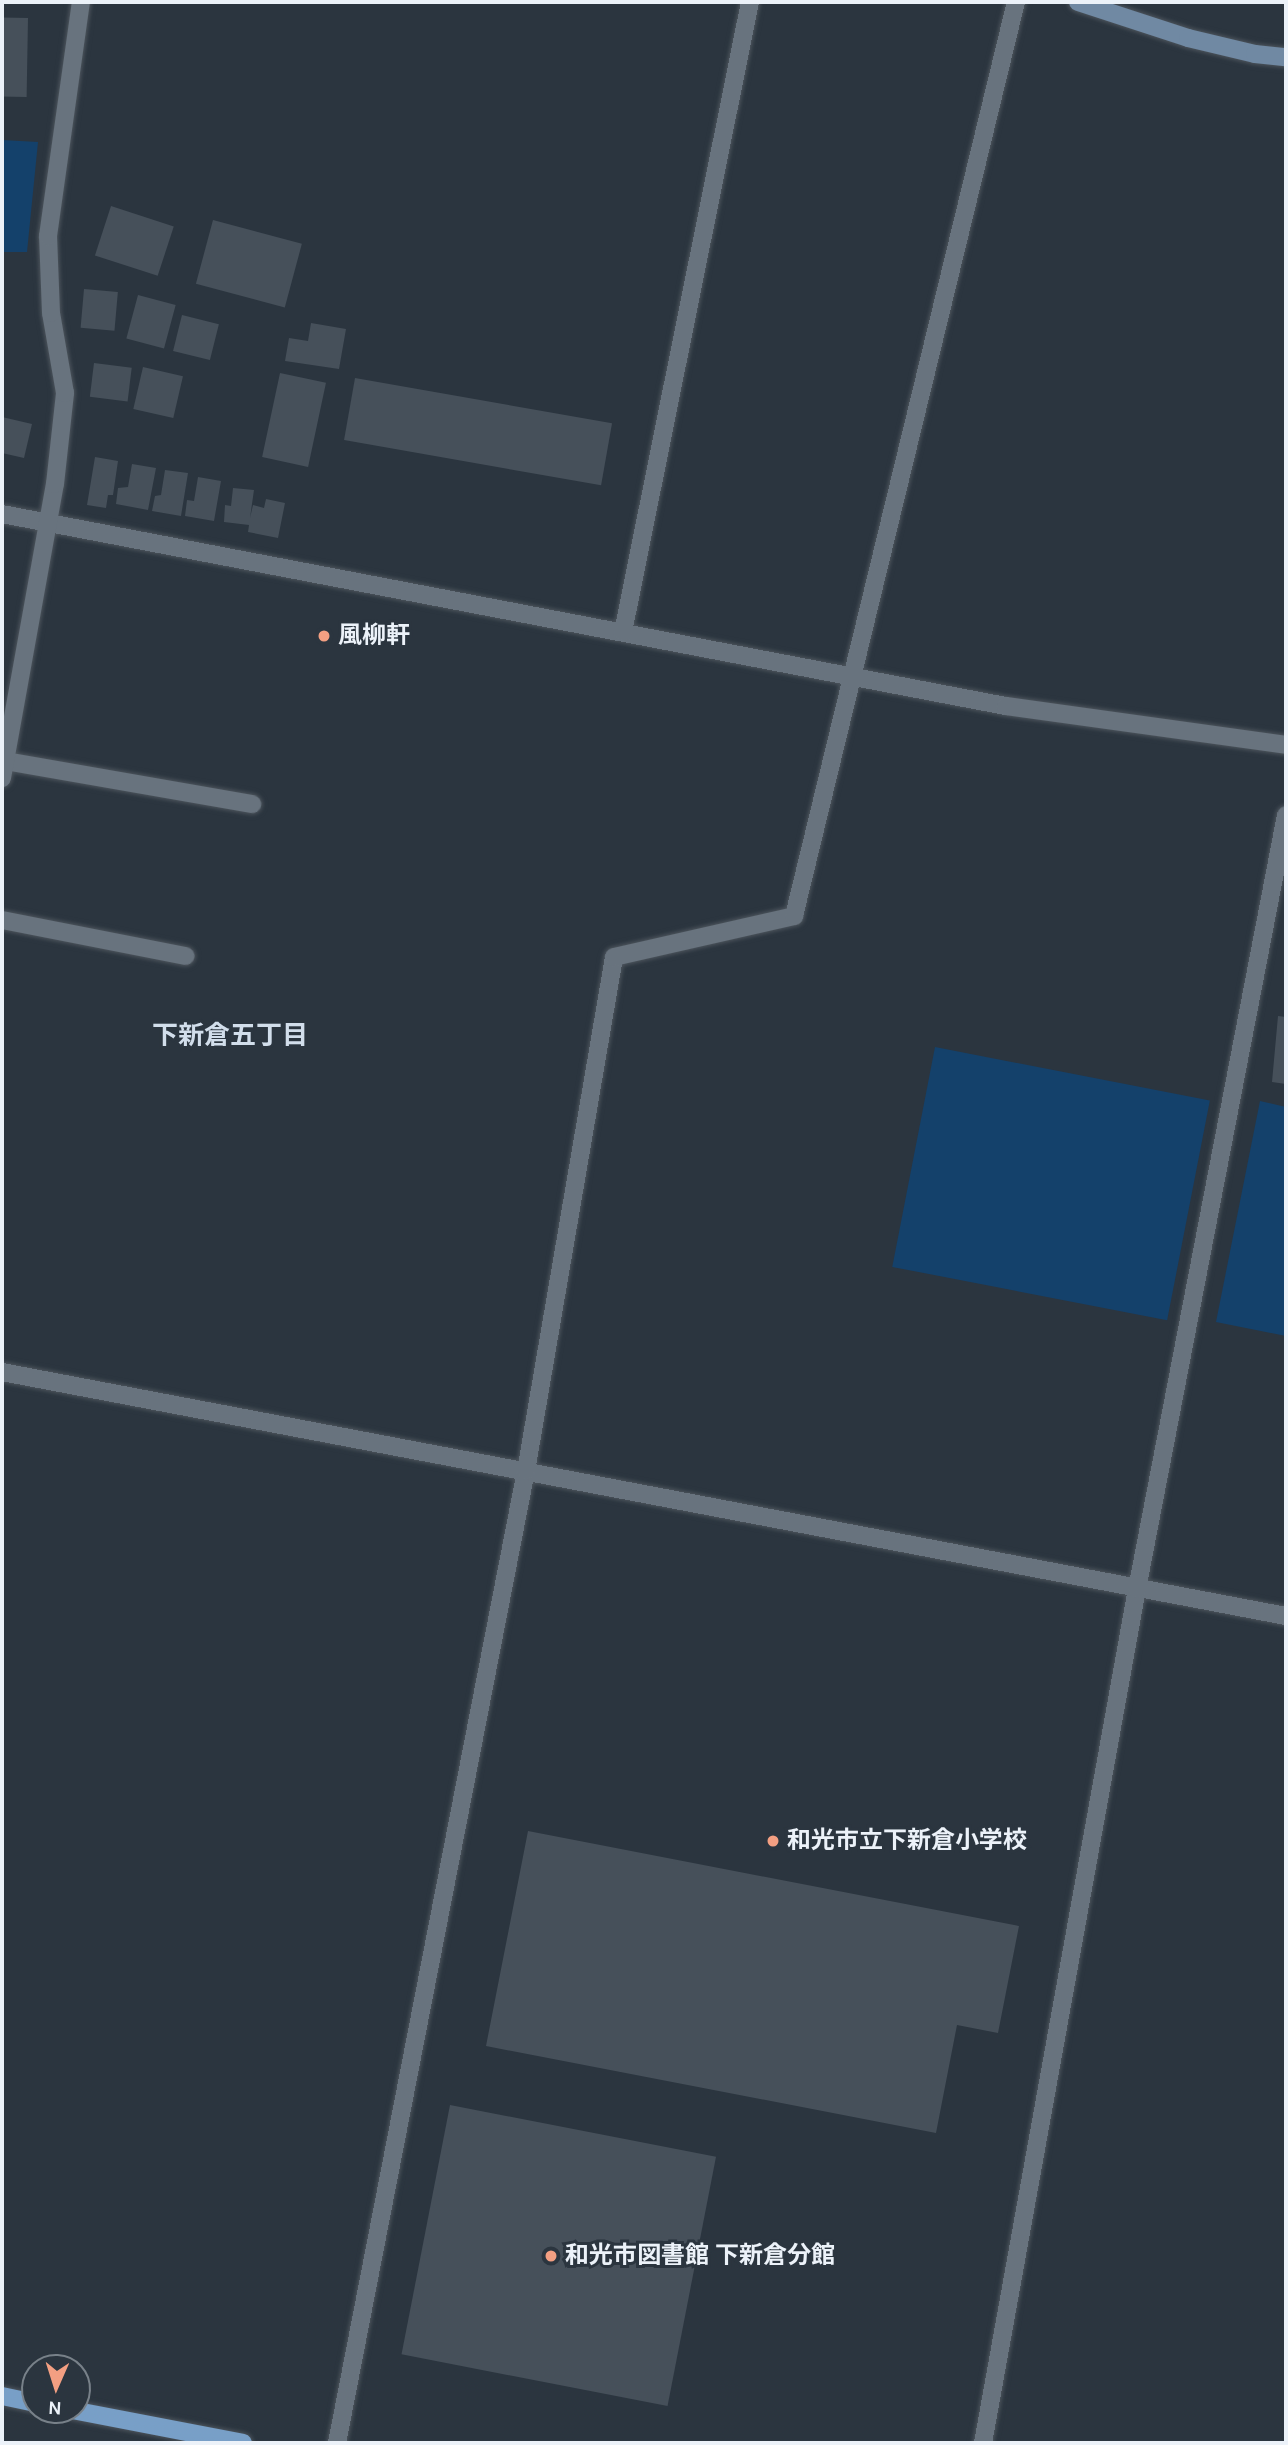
<!DOCTYPE html>
<meta charset="utf-8">
<style>
body{margin:0}
#map{position:relative;width:1288px;height:2445px;overflow:hidden;background:#2b353f;font-family:Karla,"Noto Sans JP",sans-serif}
div>[style]{position:absolute}
.green>*{inset:0;background:#14416b;transform-origin:0 0}
.building>*{inset:0;background:#46505a;transform-origin:0 0}
.roads{filter:drop-shadow(0 0 2px #4c545c) drop-shadow(0 0 2px #4c545c)}
.street>*{height:18px;margin:-9px;padding:0 9px;transform-origin:9px;border-radius:9px;background:#68737e}
.secondary>*{height:18px;margin:-9px;padding:0 9px;transform-origin:9px;border-radius:9px;background:#7089a3}
.primary>*{height:18px;margin:-9px;padding:0 9px;transform-origin:9px;border-radius:9px;background:#789fc7}
.dots>*{width:19px;height:19px;translate:-50% -50%;box-sizing:border-box;border:4px solid #2b353f;border-radius:50%}
span{translate:-50% -50%;white-space:nowrap;text-align:center;line-height:1.15;-webkit-text-stroke:6px #2b353f;paint-order:stroke}
.poi-label{font-size:24px;color:#ecf2f9;font-weight:700}
.left{translate:0 -50%;text-align:left}
.neighbourhood-label{font-size:26px;color:#d2deeb;font-weight:700}
.frame{position:absolute;inset:0;border:4px solid #ecf2f9;pointer-events:none}
.north{position:absolute;left:21px;top:2354px;width:70px;height:70px;box-sizing:border-box;background:#2b353f;border:2px solid #788189;border-radius:50%;rotate:183deg;font-size:19px;font-weight:700;line-height:28px;text-align:center;color:#ecf2f9}
.north::after{content:'';display:block;margin:auto;width:24px;height:32px;background:#f39f82;clip-path:polygon(50% 0,100% 100%,50% 72%,0 100%)}
</style>
<div id="map">
<div class="green">
<div style="clip-path:polygon(2px 140px,38px 142px,27px 252px,2px 252px)"></div>
<div style="left:935px;top:1047px;width:280px;height:224px;rotate:11deg"></div>
<div style="clip-path:polygon(1260px 1101px,1286px 1107px,1286px 1336px,1216px 1322px)"></div>
</div>
<div class="building">
<div style="left:28px;top:18px;width:79px;height:26px;rotate:91deg"></div>
<div style="left:111px;top:206px;width:66px;height:52px;rotate:18deg"></div>
<div style="left:213px;top:220px;width:92px;height:66px;rotate:15deg"></div>
<div style="left:84px;top:289px;width:34px;height:39px;rotate:5deg"></div>
<div style="left:138px;top:295px;width:39px;height:45px;rotate:15deg"></div>
<div style="left:182px;top:315px;width:38px;height:37px;rotate:14deg"></div>
<div style="clip-path:polygon(311px 323px,346px 329px,339px 369px,285px 361px,289px 338px,308px 341px)"></div>
<div style="left:94px;top:363px;width:38px;height:34px;rotate:7deg"></div>
<div style="left:143px;top:367px;width:41px;height:43px;rotate:13deg"></div>
<div style="left:280px;top:373px;width:47px;height:86px;rotate:12deg"></div>
<div style="left:355px;top:378px;width:261px;height:63px;rotate:10deg"></div>
<div style="clip-path:polygon(2px 417px,32px 424px,24px 458px,2px 453px)"></div>
<div style="clip-path:polygon(95px 457px,118px 461px,113px 495px,108px 495px,106px 508px,87px 505px)"></div>
<div style="clip-path:polygon(132px 464px,156px 468px,148px 510px,116px 504px,118px 488px,128px 487px)"></div>
<div style="clip-path:polygon(165px 470px,188px 473px,181px 516px,152px 511px,155px 496px,161px 495px)"></div>
<div style="clip-path:polygon(198px 477px,221px 481px,214px 521px,185px 516px,187px 500px,194px 501px)"></div>
<div style="clip-path:polygon(233px 488px,254px 490px,250px 518px,253px 505px,264px 508px,266px 499px,285px 503px,278px 538px,248px 532px,249px 525px,224px 522px,225px 505px,231px 506px)"></div>
<div style="clip-path:polygon(1278px 1016px,1286px 1017px,1286px 1084px,1272px 1082px)"></div>
<div style="clip-path:polygon(528px 1831px,1019px 1926px,998px 2033px,957px 2025px,936px 2133px,486px 2046px)"></div>
<div style="left:450px;top:2105px;width:271px;height:254px;rotate:11deg"></div>
</div>
<div class="roads">
<div class="street">
<div style="left:2px;top:514px;width:1022px;rotate:10.83deg"></div>
<div style="left:1006px;top:706px;width:283px;rotate:7.9deg"></div>
<div style="left:623px;top:632px;width:643px;rotate:-78.6deg"></div>
<div style="left:5px;top:761px;width:251px;rotate:9.9deg"></div>
<div style="left:2px;top:778px;width:299px;rotate:-79.8deg"></div>
<div style="left:55px;top:484px;width:92px;rotate:-83.7deg"></div>
<div style="left:65px;top:393px;width:81px;rotate:-99.9deg"></div>
<div style="left:51px;top:313px;width:77px;rotate:-92.2deg"></div>
<div style="left:48px;top:236px;width:236px;rotate:-82deg"></div>
<div style="left:2px;top:920px;width:187px;rotate:11.1deg"></div>
<div style="left:2px;top:1372px;width:1307px;rotate:10.76deg"></div>
<div style="left:337px;top:2443px;width:990px;rotate:-79deg"></div>
<div style="left:526px;top:1471px;width:521px;rotate:-80.28deg"></div>
<div style="left:614px;top:957px;width:185px;rotate:-12.8deg"></div>
<div style="left:794px;top:916px;width:941px;rotate:-76.35deg"></div>
<div style="left:983px;top:2443px;width:868px;rotate:-79.78deg"></div>
<div style="left:1137px;top:1589px;width:788px;rotate:-79.1deg"></div>
</div>
<div class="secondary">
<div style="left:1078px;top:2px;width:116px;rotate:18.1deg"></div>
<div style="left:1188px;top:38px;width:69px;rotate:13.4deg"></div>
<div style="left:1255px;top:54px;width:31px;rotate:6deg"></div>
</div>
<div class="primary">
<div style="left:2px;top:2396px;width:34px;rotate:12deg"></div>
<div style="left:72px;top:2410px;width:174px;rotate:10.9deg"></div>
</div>
</div>
<div class="dots">
<div style="left:324px;top:636px;background:#f39f82"></div>
<div style="left:773px;top:1841px;background:#f39f82"></div>
<div style="left:551px;top:2256px;background:#f39f82"></div>
</div>
<div class="poi-label">
<span class="left" style="left:338px;top:636px">風柳軒</span>
<span class="left" style="left:787px;top:1841px">和光市立下新倉小学校</span>
<span class="left" style="left:565px;top:2256px">和光市図書館 下新倉分館</span>
</div>
<div class="neighbourhood-label">
<span style="left:230px;top:1036px">下新倉五丁目</span>
</div>
<div class="frame"></div>
<div class="north">N</div>
</div>
